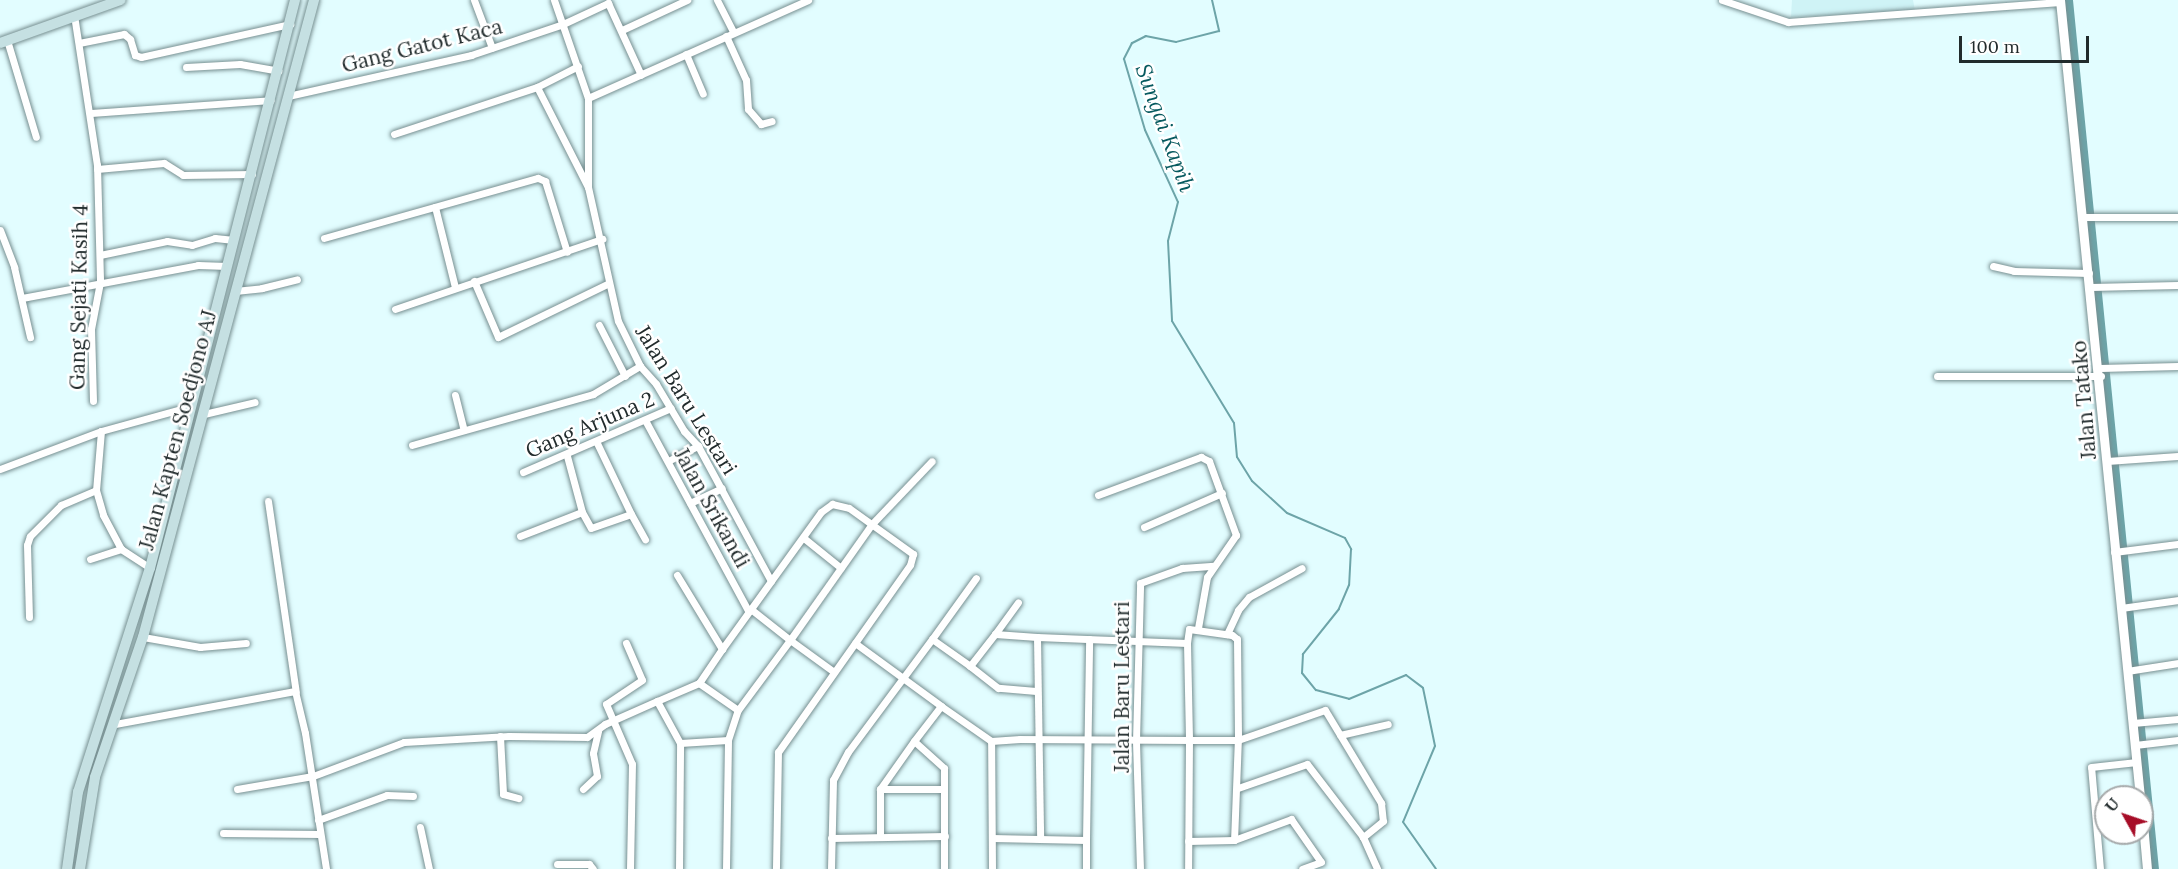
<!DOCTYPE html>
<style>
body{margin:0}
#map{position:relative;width:2178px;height:869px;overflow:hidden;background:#e2fdff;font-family:Lora,serif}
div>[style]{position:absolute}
.built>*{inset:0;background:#cff3f6}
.stream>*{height:2px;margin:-1px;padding:0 1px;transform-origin:1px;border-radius:1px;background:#6da4a8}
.canal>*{height:9px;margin:-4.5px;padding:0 4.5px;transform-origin:4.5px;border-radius:4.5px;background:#6da4a8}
.roads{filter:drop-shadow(0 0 2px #778f91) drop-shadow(0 0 2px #778f91)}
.minor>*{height:7px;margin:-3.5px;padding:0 3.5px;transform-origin:3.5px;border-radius:3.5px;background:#fff}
.tertiary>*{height:9px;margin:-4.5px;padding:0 4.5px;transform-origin:4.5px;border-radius:4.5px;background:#fff}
.secondary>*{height:10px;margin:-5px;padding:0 5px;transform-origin:5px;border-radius:5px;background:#c5e0e2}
span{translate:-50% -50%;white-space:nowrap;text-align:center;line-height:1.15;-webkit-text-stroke:5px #fff;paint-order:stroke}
.street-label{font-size:21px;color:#212b2c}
.water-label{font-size:22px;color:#075a5f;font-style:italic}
.north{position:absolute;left:2094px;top:785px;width:60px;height:60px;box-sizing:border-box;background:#fff;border:2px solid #a6aaab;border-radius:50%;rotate:310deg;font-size:16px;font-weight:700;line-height:24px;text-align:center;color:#212b2c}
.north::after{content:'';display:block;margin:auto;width:21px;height:27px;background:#a60d27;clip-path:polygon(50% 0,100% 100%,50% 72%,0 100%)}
.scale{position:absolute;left:1959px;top:36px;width:130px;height:27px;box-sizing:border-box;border:3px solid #212b2c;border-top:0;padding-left:8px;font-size:18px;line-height:21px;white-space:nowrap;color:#212b2c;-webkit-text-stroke:4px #fff;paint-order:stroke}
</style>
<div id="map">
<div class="built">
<div style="clip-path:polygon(1792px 0,1913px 0,1915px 11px,1791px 17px)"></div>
</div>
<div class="stream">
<div style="left:1212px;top:0;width:32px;rotate:77deg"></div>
<div style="left:1219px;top:31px;width:44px;rotate:165.7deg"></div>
<div style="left:1176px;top:42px;width:31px;rotate:-169deg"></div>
<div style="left:1146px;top:36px;width:16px;rotate:153deg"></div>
<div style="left:1132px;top:43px;width:18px;rotate:117deg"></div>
<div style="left:1124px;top:59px;width:74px;rotate:73.5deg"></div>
<div style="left:1145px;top:130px;width:79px;rotate:65.4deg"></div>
<div style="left:1178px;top:202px;width:40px;rotate:104.4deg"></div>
<div style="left:1168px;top:241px;width:80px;rotate:87.1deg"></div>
<div style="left:1172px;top:321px;width:119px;rotate:58.7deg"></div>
<div style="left:1234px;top:423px;width:34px;rotate:85deg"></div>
<div style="left:1237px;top:457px;width:28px;rotate:58deg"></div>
<div style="left:1252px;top:481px;width:47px;rotate:42.4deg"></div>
<div style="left:1287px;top:513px;width:63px;rotate:23.3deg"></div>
<div style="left:1345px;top:538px;width:13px;rotate:61deg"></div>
<div style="left:1351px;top:549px;width:36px;rotate:93deg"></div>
<div style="left:1349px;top:585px;width:26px;rotate:113deg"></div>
<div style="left:1339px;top:609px;width:58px;rotate:128.7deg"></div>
<div style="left:1303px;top:654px;width:19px;rotate:93deg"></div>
<div style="left:1302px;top:673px;width:22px;rotate:51deg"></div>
<div style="left:1316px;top:690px;width:34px;rotate:15deg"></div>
<div style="left:1349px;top:699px;width:62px;rotate:-22.8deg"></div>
<div style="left:1406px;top:675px;width:21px;rotate:37deg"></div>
<div style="left:1423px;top:688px;width:59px;rotate:78.3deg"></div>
<div style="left:1435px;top:746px;width:82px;rotate:112.8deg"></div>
<div style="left:1403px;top:822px;width:57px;rotate:54.9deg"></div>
</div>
<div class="canal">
<div style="left:2068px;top:0;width:873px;rotate:84.35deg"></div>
</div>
<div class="roads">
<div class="minor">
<div style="left:474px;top:0;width:51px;rotate:69.4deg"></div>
<div style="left:554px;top:0;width:104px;rotate:70.9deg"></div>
<div style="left:588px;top:98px;width:89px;rotate:90deg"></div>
<div style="left:588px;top:187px;width:137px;rotate:77.4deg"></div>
<div style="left:618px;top:321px;width:50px;rotate:63.9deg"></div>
<div style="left:640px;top:366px;width:24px;rotate:48deg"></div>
<div style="left:656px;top:384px;width:55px;rotate:59.2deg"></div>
<div style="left:684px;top:431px;width:21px;rotate:47deg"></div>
<div style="left:698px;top:446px;width:153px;rotate:61.6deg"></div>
<div style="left:771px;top:581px;width:85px;rotate:-54.1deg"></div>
<div style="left:821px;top:512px;width:14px;rotate:-36deg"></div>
<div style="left:832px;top:504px;width:17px;rotate:13deg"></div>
<div style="left:849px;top:508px;width:79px;rotate:35.7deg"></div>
<div style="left:913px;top:554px;width:11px;rotate:105deg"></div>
<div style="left:910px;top:565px;width:229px;rotate:125.2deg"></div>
<div style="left:778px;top:752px;width:117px;rotate:91deg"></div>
<div style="left:717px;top:0;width:36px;rotate:63deg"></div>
<div style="left:1722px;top:0;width:70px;rotate:18.4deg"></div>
<div style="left:1788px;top:22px;width:273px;rotate:-4.2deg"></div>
<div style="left:74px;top:15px;width:152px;rotate:81.3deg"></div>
<div style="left:97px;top:165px;width:117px;rotate:88.5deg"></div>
<div style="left:100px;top:282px;width:48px;rotate:100.8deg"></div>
<div style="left:91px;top:329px;width:72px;rotate:88.4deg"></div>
<div style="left:622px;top:30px;width:72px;rotate:-24.8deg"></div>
<div style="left:726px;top:36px;width:48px;rotate:65.6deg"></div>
<div style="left:746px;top:80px;width:29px;rotate:86deg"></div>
<div style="left:748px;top:109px;width:20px;rotate:49deg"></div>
<div style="left:761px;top:124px;width:11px;rotate:-15deg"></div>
<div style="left:7px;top:40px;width:101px;rotate:73.4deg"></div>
<div style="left:79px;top:43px;width:46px;rotate:-11.3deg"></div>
<div style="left:124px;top:34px;width:8px;rotate:40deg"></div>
<div style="left:130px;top:39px;width:17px;rotate:73deg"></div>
<div style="left:135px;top:55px;width:6px;rotate:18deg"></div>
<div style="left:141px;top:57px;width:153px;rotate:-12.5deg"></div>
<div style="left:686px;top:54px;width:43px;rotate:67deg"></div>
<div style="left:186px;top:67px;width:54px;rotate:-3.2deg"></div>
<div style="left:240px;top:64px;width:39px;rotate:10deg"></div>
<div style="left:537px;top:87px;width:112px;rotate:63deg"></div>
<div style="left:288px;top:96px;width:188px;rotate:-12.6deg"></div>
<div style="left:471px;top:55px;width:97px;rotate:-18.6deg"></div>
<div style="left:563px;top:24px;width:50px;rotate:-25deg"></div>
<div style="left:608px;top:3px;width:79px;rotate:65.4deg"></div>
<div style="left:588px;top:98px;width:241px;rotate:-24deg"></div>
<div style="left:91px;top:113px;width:180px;rotate:-4.1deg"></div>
<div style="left:394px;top:134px;width:151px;rotate:-18.2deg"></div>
<div style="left:537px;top:87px;width:46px;rotate:-27.1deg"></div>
<div style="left:97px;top:169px;width:67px;rotate:-5.1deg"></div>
<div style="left:164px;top:163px;width:22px;rotate:32deg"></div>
<div style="left:183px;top:175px;width:69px;rotate:-0.8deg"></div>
<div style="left:435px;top:207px;width:82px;rotate:76deg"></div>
<div style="left:2083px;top:217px;width:95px"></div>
<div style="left:0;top:230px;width:40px;rotate:69deg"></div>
<div style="left:14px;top:267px;width:72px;rotate:77.1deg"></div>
<div style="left:324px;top:238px;width:222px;rotate:-15.7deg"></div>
<div style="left:538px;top:178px;width:8px;rotate:23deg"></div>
<div style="left:545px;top:181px;width:74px;rotate:72.8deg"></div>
<div style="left:100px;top:255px;width:68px;rotate:-11.8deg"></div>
<div style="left:167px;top:241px;width:25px;rotate:9deg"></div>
<div style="left:192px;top:245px;width:24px;rotate:-17deg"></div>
<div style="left:215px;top:238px;width:19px;rotate:6deg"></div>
<div style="left:1993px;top:266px;width:22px;rotate:13deg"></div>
<div style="left:2014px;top:271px;width:75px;rotate:1.5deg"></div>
<div style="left:474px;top:281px;width:61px;rotate:66.8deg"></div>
<div style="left:498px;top:337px;width:121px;rotate:-25.9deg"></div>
<div style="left:2091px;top:287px;width:87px;rotate:-1.3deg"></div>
<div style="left:235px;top:291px;width:27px;rotate:-6deg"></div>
<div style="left:262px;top:288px;width:36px;rotate:-14deg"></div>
<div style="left:22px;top:298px;width:179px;rotate:-10.6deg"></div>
<div style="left:198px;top:265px;width:29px;rotate:2deg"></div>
<div style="left:395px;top:309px;width:219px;rotate:-18.7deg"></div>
<div style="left:599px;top:325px;width:57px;rotate:63deg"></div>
<div style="left:2100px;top:368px;width:78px;rotate:-1.5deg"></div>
<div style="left:1937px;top:376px;width:164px"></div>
<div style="left:455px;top:395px;width:36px;rotate:76deg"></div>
<div style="left:204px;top:414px;width:52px;rotate:-13.2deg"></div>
<div style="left:645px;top:420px;width:218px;rotate:61.6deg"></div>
<div style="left:101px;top:431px;width:59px;rotate:94.8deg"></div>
<div style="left:96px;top:490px;width:26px;rotate:74deg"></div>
<div style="left:103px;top:515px;width:38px;rotate:62deg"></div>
<div style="left:121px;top:549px;width:35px;rotate:33deg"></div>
<div style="left:412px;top:445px;width:188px;rotate:-15.7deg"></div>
<div style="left:593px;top:394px;width:55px;rotate:-30.8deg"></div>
<div style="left:668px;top:461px;width:34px;rotate:-27deg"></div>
<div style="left:2107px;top:461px;width:71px;rotate:-4deg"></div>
<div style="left:0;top:469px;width:108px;rotate:-20.6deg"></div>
<div style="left:101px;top:431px;width:94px;rotate:-15.4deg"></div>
<div style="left:523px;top:472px;width:161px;rotate:-23.4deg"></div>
<div style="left:1098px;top:495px;width:110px;rotate:-20.3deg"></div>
<div style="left:1201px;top:457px;width:9px;rotate:27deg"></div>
<div style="left:1209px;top:461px;width:79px;rotate:70deg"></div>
<div style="left:1236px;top:535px;width:51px;rotate:124.6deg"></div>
<div style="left:1207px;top:577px;width:52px;rotate:100deg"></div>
<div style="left:268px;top:501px;width:193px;rotate:81.7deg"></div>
<div style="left:690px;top:503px;width:35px;rotate:-25deg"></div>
<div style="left:582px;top:512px;width:18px;rotate:61deg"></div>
<div style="left:591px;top:528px;width:42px;rotate:-19.3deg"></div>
<div style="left:631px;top:514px;width:79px;rotate:-115.6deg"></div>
<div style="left:631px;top:514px;width:29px;rotate:61deg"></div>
<div style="left:1144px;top:527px;width:85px;rotate:-23.6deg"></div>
<div style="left:520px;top:536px;width:66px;rotate:-21.2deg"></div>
<div style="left:582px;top:512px;width:58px;rotate:-105deg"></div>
<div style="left:805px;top:539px;width:46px;rotate:38.9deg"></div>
<div style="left:2114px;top:552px;width:64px;rotate:-7.1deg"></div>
<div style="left:90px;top:559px;width:33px;rotate:-18deg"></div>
<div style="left:677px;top:575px;width:87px;rotate:58.7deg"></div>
<div style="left:722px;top:649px;width:84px;rotate:-54.2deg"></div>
<div style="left:2121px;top:608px;width:58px;rotate:-8deg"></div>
<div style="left:752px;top:610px;width:48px;rotate:38.3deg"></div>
<div style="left:790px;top:640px;width:141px;rotate:-54.8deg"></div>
<div style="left:871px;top:525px;width:88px;rotate:-46.4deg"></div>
<div style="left:29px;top:617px;width:72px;rotate:-91.6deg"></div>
<div style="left:27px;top:545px;width:9px;rotate:-72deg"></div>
<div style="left:30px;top:536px;width:44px;rotate:-45deg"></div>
<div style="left:61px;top:505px;width:38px;rotate:-23deg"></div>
<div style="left:995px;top:634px;width:39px;rotate:-54deg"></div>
<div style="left:1227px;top:634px;width:26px;rotate:-65deg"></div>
<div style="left:1238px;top:610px;width:17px;rotate:-50deg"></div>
<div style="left:1249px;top:597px;width:60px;rotate:-28.7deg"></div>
<div style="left:143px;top:637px;width:58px;rotate:10deg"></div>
<div style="left:200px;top:647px;width:46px;rotate:-5deg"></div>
<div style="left:1037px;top:637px;width:150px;rotate:2.3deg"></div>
<div style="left:1187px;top:643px;width:97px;rotate:88.8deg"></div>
<div style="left:1189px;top:740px;width:49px"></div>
<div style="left:1238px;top:740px;width:92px;rotate:-19deg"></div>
<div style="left:1325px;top:710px;width:109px;rotate:58.9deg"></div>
<div style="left:1381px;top:803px;width:18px;rotate:84deg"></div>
<div style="left:1383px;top:821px;width:26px;rotate:141deg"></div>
<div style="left:932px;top:639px;width:75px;rotate:-54.2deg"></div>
<div style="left:626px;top:643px;width:40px;rotate:66.6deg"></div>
<div style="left:642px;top:680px;width:43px;rotate:146.3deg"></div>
<div style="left:606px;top:704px;width:65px;rotate:66.6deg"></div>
<div style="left:632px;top:764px;width:105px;rotate:91.1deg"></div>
<div style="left:855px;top:643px;width:107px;rotate:36.2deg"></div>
<div style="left:1187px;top:643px;width:14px;rotate:-82deg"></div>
<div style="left:1189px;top:629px;width:43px;rotate:7.9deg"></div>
<div style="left:1232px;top:635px;width:6px;rotate:39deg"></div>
<div style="left:1237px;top:639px;width:98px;rotate:89.4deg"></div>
<div style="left:1238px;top:737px;width:103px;rotate:92.2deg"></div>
<div style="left:1234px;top:840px;width:46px;rotate:178.8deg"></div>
<div style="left:722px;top:649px;width:41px;rotate:124.1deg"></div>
<div style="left:699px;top:683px;width:47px;rotate:34.7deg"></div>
<div style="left:2127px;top:671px;width:52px;rotate:-8.9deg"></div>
<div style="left:699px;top:683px;width:46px;rotate:156.8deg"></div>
<div style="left:657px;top:701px;width:48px;rotate:61.3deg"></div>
<div style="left:680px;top:743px;width:48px;rotate:-3.6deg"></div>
<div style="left:1036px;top:691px;width:38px;rotate:-175deg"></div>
<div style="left:998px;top:688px;width:36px;rotate:-142deg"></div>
<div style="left:970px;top:666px;width:41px;rotate:-52deg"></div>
<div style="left:995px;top:634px;width:42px;rotate:4.1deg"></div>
<div style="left:1037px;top:637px;width:200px;rotate:89.1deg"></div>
<div style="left:2133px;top:723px;width:45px;rotate:-5.1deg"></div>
<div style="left:115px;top:724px;width:183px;rotate:-10.4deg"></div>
<div style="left:295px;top:691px;width:43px;rotate:76.6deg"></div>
<div style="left:305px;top:733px;width:138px;rotate:81.2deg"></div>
<div style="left:1340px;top:735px;width:49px;rotate:-12.9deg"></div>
<div style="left:500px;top:736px;width:58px;rotate:87deg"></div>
<div style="left:503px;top:794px;width:16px;rotate:15deg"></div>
<div style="left:914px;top:741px;width:59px;rotate:125.3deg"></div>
<div style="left:880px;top:789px;width:61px"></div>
<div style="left:2135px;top:745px;width:43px;rotate:-6.6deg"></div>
<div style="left:1238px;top:788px;width:73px;rotate:-19.2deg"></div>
<div style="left:1307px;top:764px;width:92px;rotate:52.5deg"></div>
<div style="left:1363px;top:837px;width:35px;rotate:66deg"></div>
<div style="left:237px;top:789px;width:77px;rotate:-9.7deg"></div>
<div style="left:313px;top:776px;width:97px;rotate:-20.5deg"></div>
<div style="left:404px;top:742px;width:105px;rotate:-3.3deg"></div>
<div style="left:509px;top:736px;width:78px;rotate:0.7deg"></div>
<div style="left:587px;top:737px;width:22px;rotate:-36deg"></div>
<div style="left:605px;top:724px;width:57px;rotate:-23.9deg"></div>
<div style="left:583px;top:789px;width:19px;rotate:-43deg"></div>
<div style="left:597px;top:776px;width:23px;rotate:-100deg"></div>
<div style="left:593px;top:753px;width:23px;rotate:-77deg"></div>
<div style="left:318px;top:820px;width:73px;rotate:-19.9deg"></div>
<div style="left:387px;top:795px;width:26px;rotate:2deg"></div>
<div style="left:420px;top:827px;width:43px;rotate:77.9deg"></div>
<div style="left:223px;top:833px;width:97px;rotate:0.6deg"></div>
<div style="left:880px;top:837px;width:48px;rotate:-90deg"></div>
<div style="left:831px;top:838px;width:114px;rotate:-1deg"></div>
<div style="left:992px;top:838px;width:94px;rotate:1.2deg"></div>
<div style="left:1086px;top:840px;width:201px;rotate:-89.1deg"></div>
<div style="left:1086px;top:840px;width:29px;rotate:90deg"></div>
<div style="left:1234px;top:840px;width:61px;rotate:-20.2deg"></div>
<div style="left:1291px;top:819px;width:52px;rotate:55.1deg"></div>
<div style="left:1321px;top:862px;width:20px;rotate:160deg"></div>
<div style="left:557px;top:864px;width:32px"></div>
<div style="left:589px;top:864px;width:6px;rotate:51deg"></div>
<div style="left:679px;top:869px;width:126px;rotate:-89.5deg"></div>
<div style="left:726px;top:869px;width:129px;rotate:-89.1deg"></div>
<div style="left:728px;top:740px;width:32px;rotate:-72deg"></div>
<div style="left:738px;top:710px;width:87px;rotate:-53.4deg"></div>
<div style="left:790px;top:640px;width:54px;rotate:36deg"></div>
<div style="left:831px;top:869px;width:89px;rotate:-88.7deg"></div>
<div style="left:833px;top:780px;width:32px;rotate:-62deg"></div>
<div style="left:848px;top:752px;width:141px;rotate:-53.4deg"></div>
<div style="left:932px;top:639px;width:47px;rotate:35.4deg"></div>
<div style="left:944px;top:869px;width:101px;rotate:-90deg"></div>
<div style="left:944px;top:768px;width:40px;rotate:-138deg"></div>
<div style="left:914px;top:741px;width:44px;rotate:-52.4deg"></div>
<div style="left:941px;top:706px;width:61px;rotate:35deg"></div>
<div style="left:992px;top:869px;width:128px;rotate:-90.4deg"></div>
<div style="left:991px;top:741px;width:29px;rotate:-4deg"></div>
<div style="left:1020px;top:739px;width:169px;rotate:0.3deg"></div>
<div style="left:1189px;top:740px;width:129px;rotate:90.4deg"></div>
<div style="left:1140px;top:869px;width:128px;rotate:-91.8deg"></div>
<div style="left:1136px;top:741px;width:158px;rotate:-88.5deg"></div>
<div style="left:1140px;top:583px;width:45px;rotate:-19.7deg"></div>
<div style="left:1182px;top:568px;width:32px;rotate:-4deg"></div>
<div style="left:2100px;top:869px;width:102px;rotate:-95deg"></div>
<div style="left:2091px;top:767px;width:46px;rotate:-6.2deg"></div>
</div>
<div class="tertiary">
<div style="left:2060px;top:0;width:801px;rotate:84.27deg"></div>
<div style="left:2142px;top:813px;width:56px;rotate:84.9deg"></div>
</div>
<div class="secondary">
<div style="left:0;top:43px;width:128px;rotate:-19.6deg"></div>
<div style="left:67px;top:869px;width:78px;rotate:-81.9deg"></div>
<div style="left:78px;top:792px;width:235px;rotate:-72.2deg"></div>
<div style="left:150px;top:568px;width:586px;rotate:-75.68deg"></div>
<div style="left:80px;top:869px;width:93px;rotate:-80.7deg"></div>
<div style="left:95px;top:777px;width:148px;rotate:-71.1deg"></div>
<div style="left:143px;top:637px;width:660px;rotate:-74.97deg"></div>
</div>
</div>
<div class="street-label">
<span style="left:422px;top:46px;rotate:-14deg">Gang Gatot Kaca</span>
<span style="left:79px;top:297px;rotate:-89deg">Gang Sejati Kasih 4</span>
<span style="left:686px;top:400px;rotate:58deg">Jalan Baru Lestari</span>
<span style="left:2084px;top:400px;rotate:-95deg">Jalan Tatako</span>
<span style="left:590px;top:425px;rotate:-23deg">Gang Arjuna 2</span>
<span style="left:178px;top:430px;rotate:-75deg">Jalan Kapten Soedjono AJ</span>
<span style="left:712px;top:508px;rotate:61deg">Jalan Srikandi</span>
<span style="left:1122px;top:687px;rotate:-90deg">Jalan Baru Lestari</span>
</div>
<div class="water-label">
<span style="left:1165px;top:128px;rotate:70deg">Sungai Kapih</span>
</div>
<div class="north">U</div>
<div class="scale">100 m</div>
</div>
